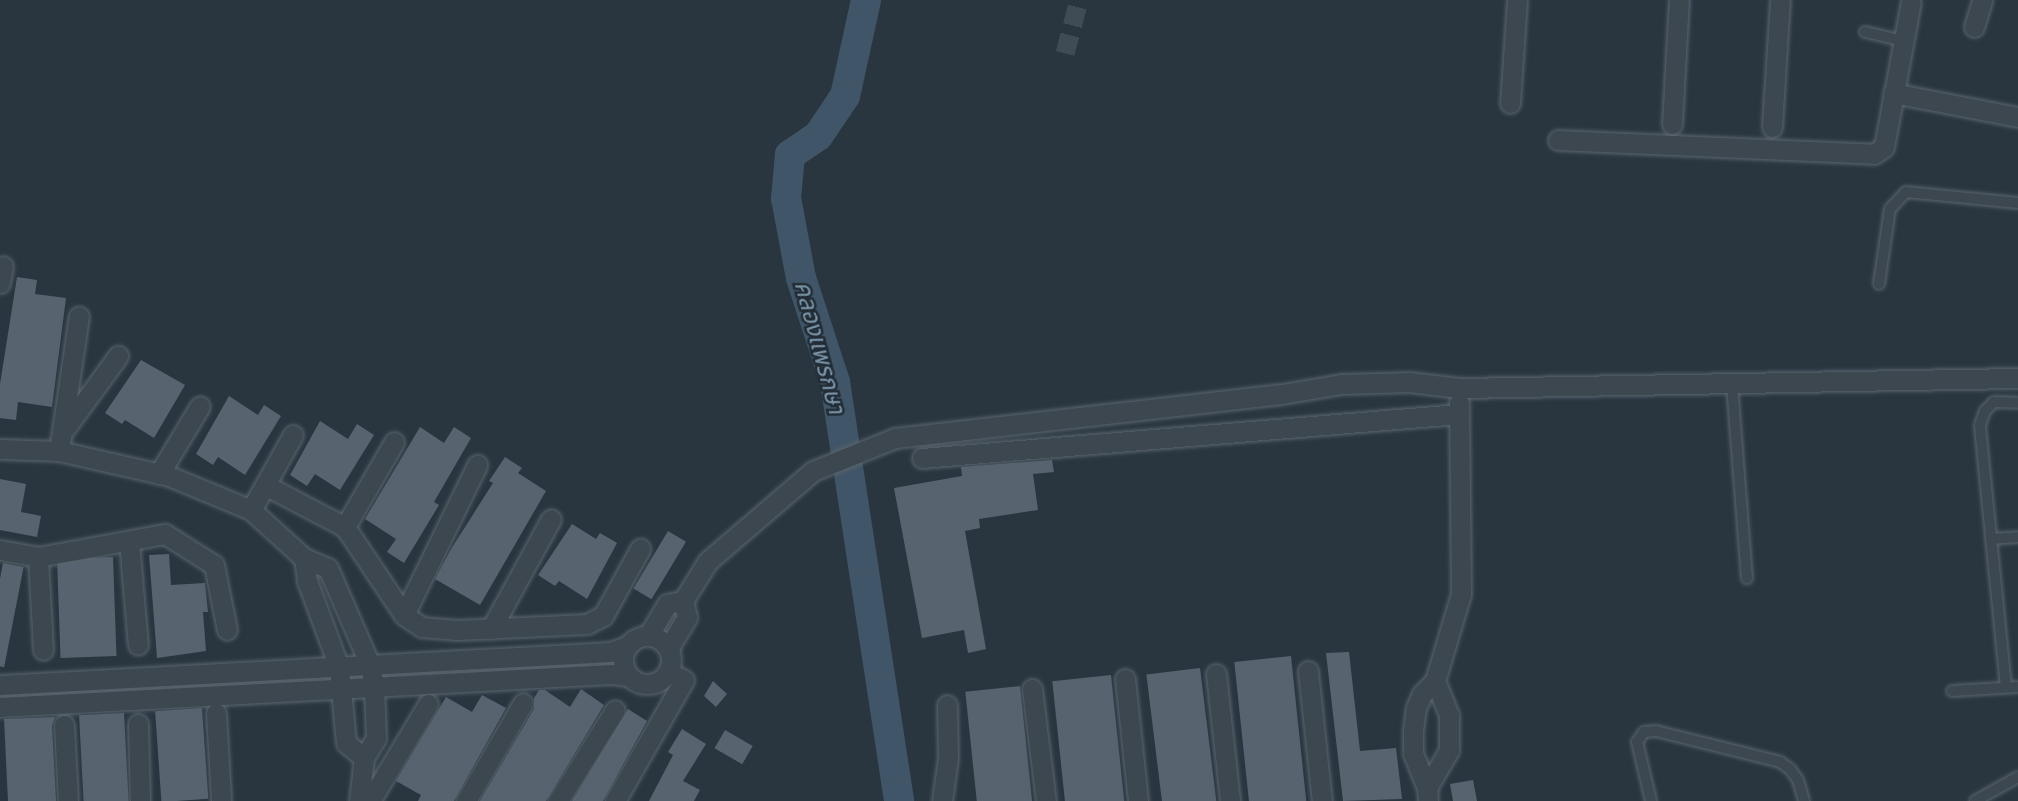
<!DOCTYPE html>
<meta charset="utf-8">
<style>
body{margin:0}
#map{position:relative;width:2018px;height:801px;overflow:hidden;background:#293640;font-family:Barlow,"Noto Sans Thai",sans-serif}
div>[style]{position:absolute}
.river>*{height:30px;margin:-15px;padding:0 15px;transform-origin:15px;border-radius:15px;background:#405668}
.building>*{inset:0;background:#576470;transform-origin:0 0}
.minor-tunnel>*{height:19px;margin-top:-9.5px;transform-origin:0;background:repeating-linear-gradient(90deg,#3f4b55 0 19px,transparent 0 29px)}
.roads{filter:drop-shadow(0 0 2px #5b656e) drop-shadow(0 0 2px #5b656e)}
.service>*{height:10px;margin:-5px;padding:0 5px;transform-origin:5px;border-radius:5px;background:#3d4750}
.minor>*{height:19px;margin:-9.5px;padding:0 9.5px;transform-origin:9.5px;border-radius:9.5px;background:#3d4750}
.minor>.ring{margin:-9.5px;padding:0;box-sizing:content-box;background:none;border:19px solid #3d4750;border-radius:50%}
span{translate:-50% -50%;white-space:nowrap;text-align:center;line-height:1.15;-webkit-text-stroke:5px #212c36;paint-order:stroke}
.water-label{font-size:24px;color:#7d96aa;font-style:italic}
</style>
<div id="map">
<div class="river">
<div style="left:866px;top:0;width:98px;rotate:102.3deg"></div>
<div style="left:845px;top:96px;width:48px;rotate:124deg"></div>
<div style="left:818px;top:136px;width:34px;rotate:146deg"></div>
<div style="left:790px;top:155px;width:43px;rotate:95.3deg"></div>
<div style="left:786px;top:198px;width:81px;rotate:79.4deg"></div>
<div style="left:801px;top:278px;width:109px;rotate:71.9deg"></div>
<div style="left:835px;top:382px;width:424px;rotate:81.3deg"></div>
</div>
<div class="building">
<div style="clip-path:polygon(17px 277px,37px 280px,35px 294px,66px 298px,52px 407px,18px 402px,16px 420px,0 418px,0 384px)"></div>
<div style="clip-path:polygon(141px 360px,185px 385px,154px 438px,125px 420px,122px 424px,105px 413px)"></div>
<div style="clip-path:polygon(229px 396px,258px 415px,264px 405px,281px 416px,245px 475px,218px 457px,213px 465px,196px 454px)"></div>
<div style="clip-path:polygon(320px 421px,348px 439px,357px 424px,374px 435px,340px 490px,315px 474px,307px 486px,290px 475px)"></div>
<div style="clip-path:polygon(420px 427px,444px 443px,454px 427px,471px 438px,434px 502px,439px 505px,404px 563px,387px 552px,396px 539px,365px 519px)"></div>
<div style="clip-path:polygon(505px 457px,522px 468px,518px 473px,546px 491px,480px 605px,435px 579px,451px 549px,493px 483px,489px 481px)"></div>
<div style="clip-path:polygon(1052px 460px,1054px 472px,1033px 474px,1038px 510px,979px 519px,980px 528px,965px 531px,986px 649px,968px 653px,964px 630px,922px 638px,894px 488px,962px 476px,961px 467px)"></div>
<div style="clip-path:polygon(0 479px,26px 484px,21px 512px,41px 516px,37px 537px,0 530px)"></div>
<div style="clip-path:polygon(572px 524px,596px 539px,600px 533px,617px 543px,587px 599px,559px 581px,555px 586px,538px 575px)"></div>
<div style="left:668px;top:531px;width:21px;height:67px;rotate:31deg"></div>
<div style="clip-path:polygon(169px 554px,171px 585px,205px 583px,208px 612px,203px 612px,206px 651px,157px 658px,149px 555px)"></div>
<div style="left:113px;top:557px;width:99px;height:56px;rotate:88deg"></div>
<div style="left:3px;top:563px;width:21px;height:102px;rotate:11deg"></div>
<div style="clip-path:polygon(1349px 652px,1360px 751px,1396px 748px,1402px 799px,1343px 801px,1326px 653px)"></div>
<div style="left:1291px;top:656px;width:146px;height:57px;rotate:84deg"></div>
<div style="left:1200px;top:668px;width:134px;height:54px;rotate:83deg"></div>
<div style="left:1111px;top:675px;width:127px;height:59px;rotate:84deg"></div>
<div style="clip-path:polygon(713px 681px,727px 694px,716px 707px,704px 696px)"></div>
<div style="left:1020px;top:686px;width:116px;height:55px;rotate:84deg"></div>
<div style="clip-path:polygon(581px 689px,604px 705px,546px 801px,480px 801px,534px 709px,534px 698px,539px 690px,545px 690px,570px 707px)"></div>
<div style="clip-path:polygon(482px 695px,506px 708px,454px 801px,418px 801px,421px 795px,396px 781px,446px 697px,472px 712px)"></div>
<div style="left:202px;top:708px;width:91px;height:47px;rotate:86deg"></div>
<div style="clip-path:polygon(628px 709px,647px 721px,603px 801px,572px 801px)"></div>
<div style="left:124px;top:713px;width:88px;height:45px;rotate:87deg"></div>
<div style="clip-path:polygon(55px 717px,52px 726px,56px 801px,8px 801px,4px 719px)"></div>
<div style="clip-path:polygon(682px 729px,706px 744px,683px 781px,700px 790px,694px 801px,649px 801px,673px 755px,668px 752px)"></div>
<div style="left:725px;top:730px;width:32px;height:21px;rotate:30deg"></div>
<div style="clip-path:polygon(1473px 780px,1477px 801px,1453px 801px,1450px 784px)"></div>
</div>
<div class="minor-tunnel">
<div style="left:1065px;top:53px;width:55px;rotate:-75.2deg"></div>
</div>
<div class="roads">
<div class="service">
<div style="left:1865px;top:32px;width:40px;rotate:13deg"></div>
<div style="left:1879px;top:284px;width:76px;rotate:-81.7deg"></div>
<div style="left:1890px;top:209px;width:23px;rotate:-47deg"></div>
<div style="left:1906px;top:192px;width:113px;rotate:5.6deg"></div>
<div style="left:1732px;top:384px;width:195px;rotate:85.6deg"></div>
<div style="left:1991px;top:539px;width:27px;rotate:-4deg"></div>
<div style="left:2006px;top:687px;width:263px;rotate:-95.7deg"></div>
<div style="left:1980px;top:425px;width:15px;rotate:-70deg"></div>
<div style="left:1985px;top:411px;width:13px;rotate:-45deg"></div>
<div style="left:1994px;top:402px;width:24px;rotate:2deg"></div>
<div style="left:1952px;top:691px;width:66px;rotate:-3.5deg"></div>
<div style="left:1651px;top:801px;width:61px;rotate:-103.3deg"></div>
<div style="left:1637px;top:742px;width:12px;rotate:-55deg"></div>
<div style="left:1644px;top:732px;width:12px;rotate:-5deg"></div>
<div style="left:1656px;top:731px;width:128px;rotate:14deg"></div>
<div style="left:1780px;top:762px;width:12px;rotate:35deg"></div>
<div style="left:1790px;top:769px;width:14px;rotate:54deg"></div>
<div style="left:1798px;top:780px;width:22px;rotate:74deg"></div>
<div style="left:1975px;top:801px;width:49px;rotate:-29.2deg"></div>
</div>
<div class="minor">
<div style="left:1974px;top:27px;width:28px;rotate:-73deg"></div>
<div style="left:1893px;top:93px;width:127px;rotate:10.9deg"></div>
<div style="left:1510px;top:103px;width:103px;rotate:-86.1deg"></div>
<div style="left:1672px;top:124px;width:124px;rotate:-86.8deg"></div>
<div style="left:1772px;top:127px;width:127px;rotate:-86.4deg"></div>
<div style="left:1558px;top:140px;width:316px;rotate:2.5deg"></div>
<div style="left:1874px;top:154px;width:12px;rotate:-35deg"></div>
<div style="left:1884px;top:147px;width:147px;rotate:-79.5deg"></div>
<div style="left:0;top:283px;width:17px;rotate:-80deg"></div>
<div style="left:64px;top:430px;width:92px;rotate:-53.9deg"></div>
<div style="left:0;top:449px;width:59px;rotate:1.9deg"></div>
<div style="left:59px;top:451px;width:113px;rotate:12.8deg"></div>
<div style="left:169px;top:476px;width:89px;rotate:22.5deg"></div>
<div style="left:251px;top:510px;width:72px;rotate:42.2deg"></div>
<div style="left:59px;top:451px;width:136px;rotate:-81.6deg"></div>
<div style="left:922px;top:458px;width:538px;rotate:-4.69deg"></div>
<div style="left:159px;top:474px;width:79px;rotate:-58.9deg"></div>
<div style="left:265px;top:485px;width:90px;rotate:27.7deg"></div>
<div style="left:345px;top:527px;width:106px;rotate:56.2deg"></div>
<div style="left:404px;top:615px;width:22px;rotate:34deg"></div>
<div style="left:422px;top:627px;width:35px;rotate:5deg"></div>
<div style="left:457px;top:630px;width:130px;rotate:-2.6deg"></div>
<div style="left:587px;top:624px;width:18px;rotate:-27deg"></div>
<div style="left:603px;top:616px;width:77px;rotate:-61.1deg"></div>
<div style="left:251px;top:510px;width:86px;rotate:-60.8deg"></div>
<div style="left:345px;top:527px;width:98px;rotate:-60deg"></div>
<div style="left:129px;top:541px;width:104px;rotate:85.1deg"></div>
<div style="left:0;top:550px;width:39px;rotate:10deg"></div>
<div style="left:38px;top:557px;width:129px;rotate:-10.3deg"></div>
<div style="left:165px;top:534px;width:58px;rotate:32.3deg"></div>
<div style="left:214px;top:565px;width:66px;rotate:78.7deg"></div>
<div style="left:38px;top:557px;width:93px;rotate:86.9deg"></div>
<div style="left:304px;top:558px;width:26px;rotate:23deg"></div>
<div style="left:328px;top:568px;width:106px;rotate:66.6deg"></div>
<div style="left:370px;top:665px;width:21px;rotate:79deg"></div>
<div style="left:374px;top:686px;width:52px;rotate:87.8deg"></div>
<div style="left:376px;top:738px;width:23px;rotate:121deg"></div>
<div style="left:364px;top:758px;width:23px;rotate:-140deg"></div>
<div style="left:346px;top:743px;width:76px;rotate:-95.3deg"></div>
<div style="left:339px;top:667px;width:92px;rotate:-110.4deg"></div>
<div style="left:307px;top:581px;width:23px;rotate:-97deg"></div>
<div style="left:404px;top:615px;width:167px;rotate:-64deg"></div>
<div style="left:491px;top:629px;width:125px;rotate:-61.4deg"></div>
<div class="ring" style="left:623px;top:636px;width:29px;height:29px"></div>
<div style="left:648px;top:636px;width:37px;rotate:-59deg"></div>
<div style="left:667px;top:604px;width:16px;rotate:-11deg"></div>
<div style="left:668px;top:649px;width:37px;rotate:-59deg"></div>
<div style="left:687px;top:617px;width:16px;rotate:-104deg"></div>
<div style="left:683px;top:601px;width:47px;rotate:-58deg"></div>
<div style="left:708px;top:561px;width:138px;rotate:-40.6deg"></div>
<div style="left:813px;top:471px;width:88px;rotate:-21.9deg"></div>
<div style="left:895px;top:438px;width:389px;rotate:-6.5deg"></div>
<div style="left:1282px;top:394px;width:60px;rotate:-9.6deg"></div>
<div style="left:1341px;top:384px;width:68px;rotate:-1.7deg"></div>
<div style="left:1409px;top:382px;width:51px;rotate:6.7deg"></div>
<div style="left:1460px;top:388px;width:558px;rotate:-1.03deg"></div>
<div style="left:1308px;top:671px;width:131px;rotate:83.9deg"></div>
<div style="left:1216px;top:674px;width:128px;rotate:83.7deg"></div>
<div style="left:1125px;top:679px;width:123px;rotate:83.9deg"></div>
<div style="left:0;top:685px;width:611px;rotate:-3.1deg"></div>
<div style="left:610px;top:652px;width:18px;rotate:-19deg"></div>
<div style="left:1032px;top:689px;width:113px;rotate:82.9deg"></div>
<div style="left:0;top:707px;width:613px;rotate:-3.09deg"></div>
<div style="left:612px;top:674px;width:16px;rotate:7deg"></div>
<div style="left:216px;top:713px;width:88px;rotate:86.7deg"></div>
<div style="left:138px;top:724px;width:77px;rotate:88.5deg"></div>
<div style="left:64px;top:725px;width:76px;rotate:87deg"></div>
<div style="left:1427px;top:788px;width:44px;rotate:-59.9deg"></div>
<div style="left:1449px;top:750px;width:35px;rotate:-90deg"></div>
<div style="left:1449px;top:715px;width:37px;rotate:-112deg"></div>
<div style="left:359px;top:801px;width:43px;rotate:-83.4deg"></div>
<div style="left:370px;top:801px;width:113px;rotate:-59.1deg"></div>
<div style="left:466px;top:801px;width:113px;rotate:-59.8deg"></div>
<div style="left:558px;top:801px;width:107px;rotate:-57.9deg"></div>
<div style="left:615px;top:801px;width:139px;rotate:-60.3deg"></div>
<div style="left:684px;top:680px;width:18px;rotate:-153deg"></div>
<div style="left:942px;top:801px;width:43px;rotate:-82.1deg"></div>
<div style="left:948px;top:758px;width:53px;rotate:-91.1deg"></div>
<div style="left:1428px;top:801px;width:13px;rotate:-94deg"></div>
<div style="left:1427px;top:788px;width:38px;rotate:-112deg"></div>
<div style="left:1413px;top:753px;width:22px;rotate:-90deg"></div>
<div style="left:1413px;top:731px;width:23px;rotate:-83deg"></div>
<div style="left:1416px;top:708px;width:15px;rotate:-67deg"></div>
<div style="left:1422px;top:694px;width:18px;rotate:-45deg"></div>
<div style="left:1435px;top:681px;width:91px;rotate:-73.4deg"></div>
<div style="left:1461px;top:594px;width:191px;rotate:-90.6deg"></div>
</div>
</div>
<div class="water-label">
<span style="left:821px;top:347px;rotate:75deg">คลองแพรกษา</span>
</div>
</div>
